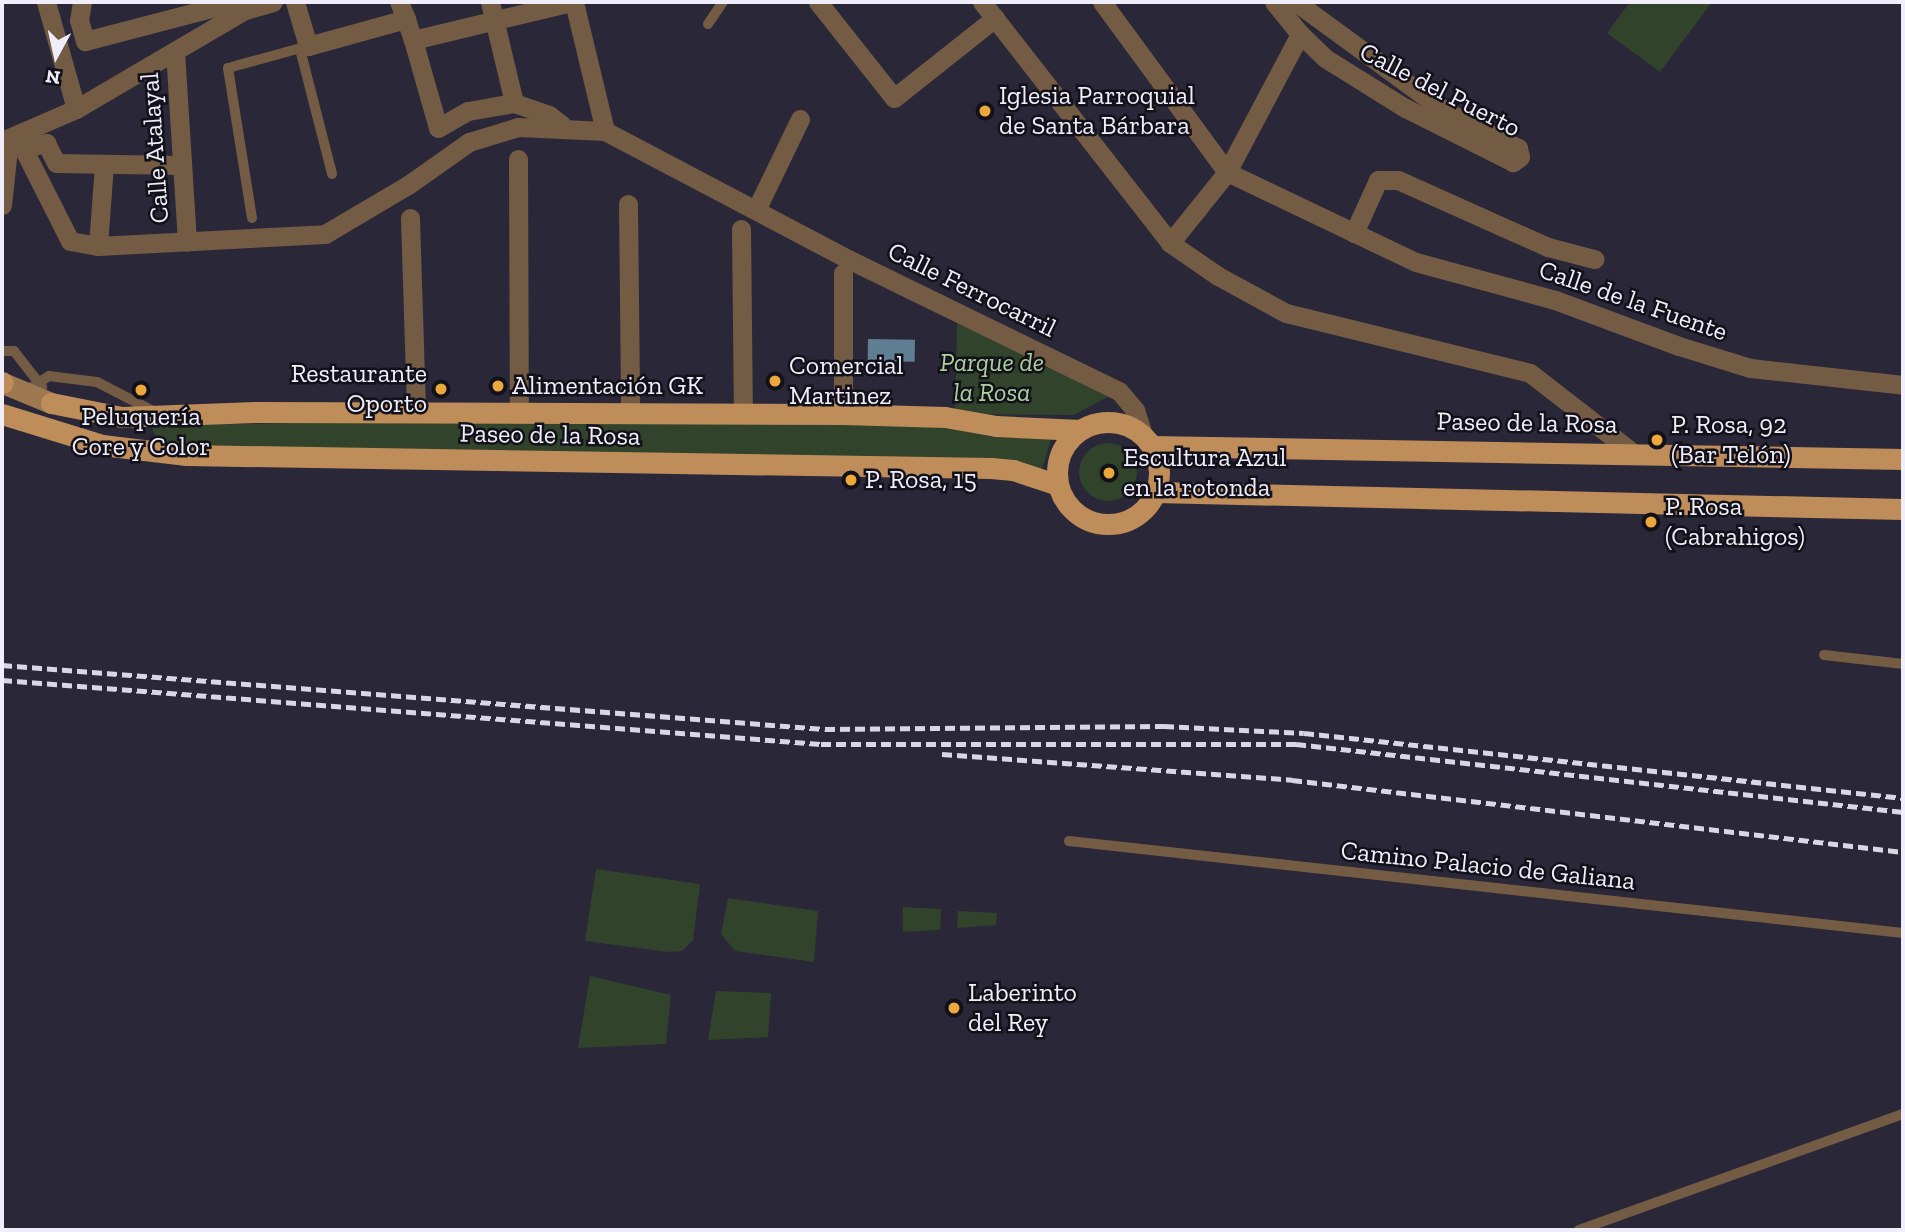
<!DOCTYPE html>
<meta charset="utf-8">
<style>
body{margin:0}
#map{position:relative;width:1905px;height:1232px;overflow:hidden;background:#2a2739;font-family:"Zilla Slab",serif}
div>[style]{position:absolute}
.green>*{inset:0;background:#32432c}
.round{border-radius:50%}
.water>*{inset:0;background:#607e92;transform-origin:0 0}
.lane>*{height:10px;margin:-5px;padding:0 5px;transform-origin:5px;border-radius:5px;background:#745c44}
.street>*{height:19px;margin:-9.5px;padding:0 9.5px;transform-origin:9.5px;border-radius:9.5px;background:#745c44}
.secondary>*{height:21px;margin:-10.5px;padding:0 10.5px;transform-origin:10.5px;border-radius:10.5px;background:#9e7851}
.primary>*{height:21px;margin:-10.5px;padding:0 10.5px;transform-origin:10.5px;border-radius:10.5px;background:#be8d5a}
.primary>.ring{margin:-10.5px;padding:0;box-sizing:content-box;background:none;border:21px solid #be8d5a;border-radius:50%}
.rail>*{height:5px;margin-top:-2.5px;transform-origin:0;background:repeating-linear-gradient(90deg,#d8d7e3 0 10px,transparent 0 15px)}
.dots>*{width:19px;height:19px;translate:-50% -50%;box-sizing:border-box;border:4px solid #121119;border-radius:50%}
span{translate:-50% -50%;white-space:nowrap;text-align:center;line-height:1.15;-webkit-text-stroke:5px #121119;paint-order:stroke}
.street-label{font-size:26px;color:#efeefa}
.poi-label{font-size:26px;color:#efeefa}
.left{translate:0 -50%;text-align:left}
.right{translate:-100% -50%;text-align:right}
.park-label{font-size:26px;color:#acd0a0;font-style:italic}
.frame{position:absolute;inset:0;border:4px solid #efeefa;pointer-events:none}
.north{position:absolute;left:21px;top:21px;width:70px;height:70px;-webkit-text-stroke:5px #121119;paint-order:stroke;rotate:188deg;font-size:19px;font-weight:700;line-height:28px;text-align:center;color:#efeefa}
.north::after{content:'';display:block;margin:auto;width:24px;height:32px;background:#efeefa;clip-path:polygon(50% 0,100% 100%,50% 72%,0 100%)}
</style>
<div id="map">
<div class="green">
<div style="clip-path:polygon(1630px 2px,1712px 2px,1660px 72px,1607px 33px)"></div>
<div style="clip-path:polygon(957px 323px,1119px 391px,1074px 415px,955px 414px)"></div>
<div style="clip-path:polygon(538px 420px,919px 426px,1052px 437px,1041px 472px,159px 445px,151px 425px)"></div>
<div class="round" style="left:1079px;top:443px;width:58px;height:58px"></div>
<div style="clip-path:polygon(596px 869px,700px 884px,693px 940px,682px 951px,669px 952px,585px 941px)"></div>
<div style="clip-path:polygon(728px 898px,818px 911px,814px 962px,735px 951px,721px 934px)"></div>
<div style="clip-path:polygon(903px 907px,941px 909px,940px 930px,903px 932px)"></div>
<div style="clip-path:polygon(958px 911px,997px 913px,996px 925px,957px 928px)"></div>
<div style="clip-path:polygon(590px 976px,671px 995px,666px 1044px,578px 1048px)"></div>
<div style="clip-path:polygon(716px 991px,771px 993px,768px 1037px,708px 1040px)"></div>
</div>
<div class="water">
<div style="left:868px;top:339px;width:47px;height:22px;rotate:1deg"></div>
</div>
<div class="lane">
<div style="left:708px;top:24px;width:27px;rotate:-56deg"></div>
<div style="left:300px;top:49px;width:129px;rotate:75.6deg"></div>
<div style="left:252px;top:218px;width:152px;rotate:-99.1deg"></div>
<div style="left:228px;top:68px;width:83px;rotate:-15.4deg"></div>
<div style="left:2px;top:351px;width:12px"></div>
<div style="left:14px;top:351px;width:46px;rotate:52.1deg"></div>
<div style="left:26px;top:391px;width:27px;rotate:-33deg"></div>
<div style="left:49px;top:376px;width:48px;rotate:7.1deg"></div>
<div style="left:97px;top:382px;width:63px;rotate:27.4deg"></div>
<div style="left:1824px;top:655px;width:80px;rotate:6.5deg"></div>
<div style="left:1069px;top:841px;width:839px;rotate:6.29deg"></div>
<div style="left:1579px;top:1230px;width:344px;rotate:-19.7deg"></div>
</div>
<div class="street">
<div style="left:46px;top:2px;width:111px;rotate:74.3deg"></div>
<div style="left:82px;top:2px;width:18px;rotate:99deg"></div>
<div style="left:79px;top:20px;width:22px;rotate:74deg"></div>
<div style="left:85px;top:41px;width:155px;rotate:-14.6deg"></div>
<div style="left:295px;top:2px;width:46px;rotate:73.5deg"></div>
<div style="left:308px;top:46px;width:102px;rotate:-15.4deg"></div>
<div style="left:406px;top:19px;width:18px;rotate:-112deg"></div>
<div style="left:490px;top:2px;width:104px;rotate:76.6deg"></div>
<div style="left:574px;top:2px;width:133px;rotate:76.5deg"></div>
<div style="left:818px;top:2px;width:122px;rotate:51.6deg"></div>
<div style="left:894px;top:98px;width:129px;rotate:-38.4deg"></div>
<div style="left:982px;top:2px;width:306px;rotate:52deg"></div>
<div style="left:1170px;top:243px;width:58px;rotate:34.5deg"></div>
<div style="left:1218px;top:276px;width:77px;rotate:28.6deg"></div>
<div style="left:1286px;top:313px;width:251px;rotate:13.8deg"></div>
<div style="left:1530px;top:373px;width:129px;rotate:37.8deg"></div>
<div style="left:1102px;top:2px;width:211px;rotate:53.7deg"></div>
<div style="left:1227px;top:172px;width:209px;rotate:25.5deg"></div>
<div style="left:1416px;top:262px;width:144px;rotate:15.3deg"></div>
<div style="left:1555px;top:300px;width:132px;rotate:20.4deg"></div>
<div style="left:1679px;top:346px;width:74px;rotate:17.2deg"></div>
<div style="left:1750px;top:368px;width:154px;rotate:6.3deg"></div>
<div style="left:1296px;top:2px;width:185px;rotate:36.2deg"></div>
<div style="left:1445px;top:111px;width:82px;rotate:26.9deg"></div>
<div style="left:1518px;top:148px;width:9px;rotate:77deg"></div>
<div style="left:1520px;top:157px;width:9px;rotate:144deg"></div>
<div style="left:1513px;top:162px;width:121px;rotate:-153.4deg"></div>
<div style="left:1405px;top:108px;width:94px;rotate:-148deg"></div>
<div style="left:1325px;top:58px;width:35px;rotate:-136deg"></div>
<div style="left:406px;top:19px;width:22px;rotate:72deg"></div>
<div style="left:413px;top:40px;width:163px;rotate:-13.5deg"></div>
<div style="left:413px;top:40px;width:91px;rotate:74.1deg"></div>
<div style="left:438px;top:128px;width:34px;rotate:-30deg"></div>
<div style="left:468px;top:111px;width:47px;rotate:-9.9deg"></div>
<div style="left:514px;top:103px;width:37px;rotate:19deg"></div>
<div style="left:549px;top:115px;width:16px;rotate:38deg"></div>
<div style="left:175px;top:51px;width:191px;rotate:86.4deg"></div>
<div style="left:2px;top:141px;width:81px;rotate:-23.4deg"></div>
<div style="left:76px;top:109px;width:196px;rotate:-30.4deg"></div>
<div style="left:245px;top:10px;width:29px;rotate:-16deg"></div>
<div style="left:23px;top:148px;width:104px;rotate:63.2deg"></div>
<div style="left:70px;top:241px;width:28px;rotate:10deg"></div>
<div style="left:98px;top:246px;width:227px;rotate:-3deg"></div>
<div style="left:325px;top:234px;width:96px;rotate:-30.6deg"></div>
<div style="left:408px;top:185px;width:75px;rotate:-35.2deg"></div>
<div style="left:469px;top:142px;width:51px;rotate:-17deg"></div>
<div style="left:518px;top:127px;width:87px;rotate:2.6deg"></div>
<div style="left:605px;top:131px;width:277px;rotate:27.8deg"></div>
<div style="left:850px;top:260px;width:299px;rotate:26deg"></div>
<div style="left:1119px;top:391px;width:25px;rotate:50deg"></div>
<div style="left:1135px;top:410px;width:28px;rotate:72deg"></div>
<div style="left:518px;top:159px;width:253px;rotate:89.8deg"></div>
<div style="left:628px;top:204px;width:208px;rotate:89.4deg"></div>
<div style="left:2px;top:205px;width:65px;rotate:-83.9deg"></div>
<div style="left:9px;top:140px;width:16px;rotate:30deg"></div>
<div style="left:23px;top:148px;width:24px;rotate:-12deg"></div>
<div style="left:46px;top:143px;width:22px;rotate:63deg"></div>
<div style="left:56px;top:163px;width:124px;rotate:0.9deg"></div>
<div style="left:756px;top:210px;width:101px;rotate:-64.2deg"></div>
<div style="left:410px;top:218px;width:194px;rotate:88.2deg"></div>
<div style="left:741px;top:229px;width:184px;rotate:89.4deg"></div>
<div style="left:1354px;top:233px;width:58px;rotate:-65.6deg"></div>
<div style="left:1378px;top:180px;width:20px"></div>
<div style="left:1398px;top:180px;width:164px;rotate:24.1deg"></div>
<div style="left:1548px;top:247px;width:48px;rotate:14.6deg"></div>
<div style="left:1170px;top:243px;width:91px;rotate:-51.2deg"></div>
<div style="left:1227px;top:172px;width:156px;rotate:-62.1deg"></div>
<div style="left:1300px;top:34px;width:41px;rotate:-129.1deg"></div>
<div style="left:98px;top:246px;width:82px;rotate:-85.8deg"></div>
<div style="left:843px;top:414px;width:141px;rotate:-90deg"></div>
</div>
<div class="secondary">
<div style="left:3px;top:383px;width:52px;rotate:22.6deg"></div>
</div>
<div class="primary">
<div style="left:2px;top:382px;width:1px;rotate:45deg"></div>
<div style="left:51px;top:403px;width:72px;rotate:11.2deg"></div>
<div style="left:122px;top:417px;width:133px;rotate:-2.2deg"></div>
<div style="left:255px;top:412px;width:588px;rotate:0.19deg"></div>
<div style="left:843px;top:414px;width:102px;rotate:1.7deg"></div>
<div style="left:945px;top:417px;width:52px;rotate:10deg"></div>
<div style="left:996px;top:426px;width:84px;rotate:2.7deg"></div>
<div style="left:2px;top:414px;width:105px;rotate:17.2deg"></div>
<div style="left:102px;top:445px;width:85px;rotate:6.8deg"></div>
<div style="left:186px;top:455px;width:805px;rotate:0.93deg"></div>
<div style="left:991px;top:468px;width:22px;rotate:5deg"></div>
<div style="left:1013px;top:470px;width:47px;rotate:18.4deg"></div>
<div class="ring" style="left:1057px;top:422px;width:81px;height:81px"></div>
<div style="left:1151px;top:446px;width:752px;rotate:0.99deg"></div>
<div style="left:1155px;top:492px;width:748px;rotate:1.3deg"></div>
</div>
<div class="rail">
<div style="left:2px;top:665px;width:825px;rotate:4.45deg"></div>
<div style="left:825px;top:729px;width:339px;rotate:-0.5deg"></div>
<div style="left:1164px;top:726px;width:140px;rotate:2.9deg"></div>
<div style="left:1304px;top:733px;width:603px;rotate:6.19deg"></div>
<div style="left:2px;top:680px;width:821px;rotate:4.47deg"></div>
<div style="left:821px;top:744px;width:475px"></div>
<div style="left:1296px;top:744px;width:611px;rotate:6.39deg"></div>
<div style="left:942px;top:754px;width:351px;rotate:4.2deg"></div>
<div style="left:1292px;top:780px;width:615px;rotate:6.72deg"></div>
</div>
<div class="dots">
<div style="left:985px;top:111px;background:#eda83b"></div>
<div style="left:775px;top:381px;background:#eda83b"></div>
<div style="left:498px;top:386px;background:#eda83b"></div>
<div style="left:441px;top:389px;background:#eda83b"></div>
<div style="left:141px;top:390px;background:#eda83b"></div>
<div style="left:1657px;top:440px;background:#eda83b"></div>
<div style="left:1109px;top:473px;background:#eda83b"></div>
<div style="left:851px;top:480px;background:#eda83b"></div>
<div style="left:1651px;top:522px;background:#eda83b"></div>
<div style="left:954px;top:1008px;background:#eda83b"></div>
</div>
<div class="street-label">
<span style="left:1440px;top:90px;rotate:27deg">Calle del Puerto</span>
<span style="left:155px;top:148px;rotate:-94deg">Calle Atalayal</span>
<span style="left:972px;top:290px;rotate:26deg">Calle Ferrocarril</span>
<span style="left:1633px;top:301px;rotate:19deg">Calle de la Fuente</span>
<span style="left:1527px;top:423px;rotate:1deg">Paseo de la Rosa</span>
<span style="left:550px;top:435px;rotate:1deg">Paseo de la Rosa</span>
<span style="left:1488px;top:866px;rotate:6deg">Camino Palacio de Galiana</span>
</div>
<div class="poi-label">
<span class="left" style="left:999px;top:111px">Iglesia Parroquial<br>de Santa Bárbara</span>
<span class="left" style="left:789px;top:381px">Comercial<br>Martinez</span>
<span class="right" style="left:427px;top:389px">Restaurante<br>Oporto</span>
<span class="left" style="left:512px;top:386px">Alimentación GK</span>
<span style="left:141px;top:432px">Peluquería<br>Core y Color</span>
<span class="left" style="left:1671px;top:440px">P. Rosa, 92<br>(Bar Telón)</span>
<span class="left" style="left:1123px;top:473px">Escultura Azul<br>en la rotonda</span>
<span class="left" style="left:865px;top:480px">P. Rosa, 15</span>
<span class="left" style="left:1665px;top:522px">P. Rosa<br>(Cabrahigos)</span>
<span class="left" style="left:968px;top:1008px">Laberinto<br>del Rey</span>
</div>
<div class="park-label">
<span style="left:992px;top:378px">Parque de<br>la Rosa</span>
</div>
<div class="frame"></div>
<div class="north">N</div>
</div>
